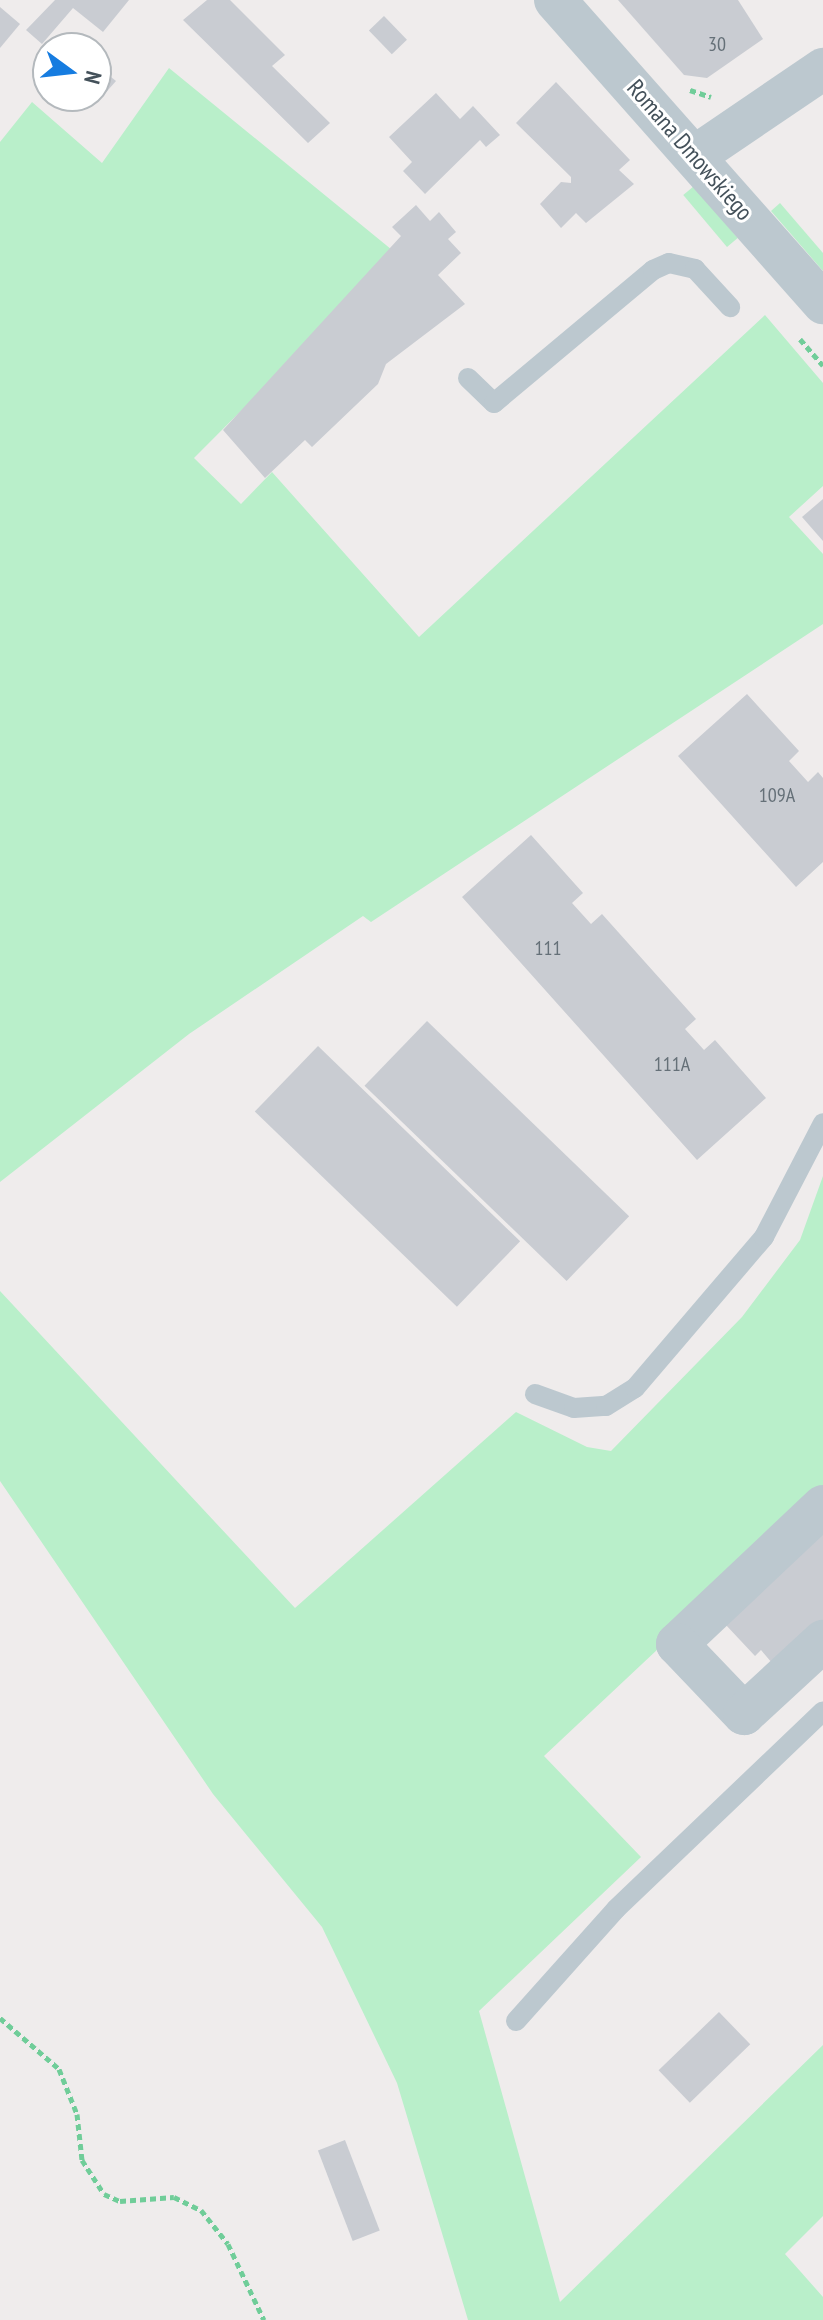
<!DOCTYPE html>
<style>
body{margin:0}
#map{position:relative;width:823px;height:2320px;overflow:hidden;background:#efecec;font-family:"PT Sans Narrow",sans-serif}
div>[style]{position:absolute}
.green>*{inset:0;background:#b9efca;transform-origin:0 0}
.building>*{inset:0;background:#c9ccd2;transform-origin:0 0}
.path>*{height:5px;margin-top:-2.5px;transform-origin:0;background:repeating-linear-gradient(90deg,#70cd99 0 6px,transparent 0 10px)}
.service>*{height:20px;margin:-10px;padding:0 10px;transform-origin:10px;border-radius:10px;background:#bcc8cf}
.minor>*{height:42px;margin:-21px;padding:0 21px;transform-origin:21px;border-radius:21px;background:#bcc8cf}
span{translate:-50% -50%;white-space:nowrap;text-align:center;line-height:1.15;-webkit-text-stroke:6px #fff;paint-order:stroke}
.number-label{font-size:20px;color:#657078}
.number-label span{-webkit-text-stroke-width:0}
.street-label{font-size:24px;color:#44515a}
.north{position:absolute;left:32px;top:32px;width:80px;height:80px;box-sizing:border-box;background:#fff;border:2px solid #b4b9bd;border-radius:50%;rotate:105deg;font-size:22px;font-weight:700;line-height:32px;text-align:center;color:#44515a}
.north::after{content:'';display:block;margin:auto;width:28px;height:36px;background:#167ce0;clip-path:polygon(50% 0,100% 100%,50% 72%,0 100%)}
</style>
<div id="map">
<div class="green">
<div style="clip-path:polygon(169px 68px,397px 254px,194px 458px,241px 504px,272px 472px,419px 637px,765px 315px,823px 383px,823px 486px,789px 517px,823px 554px,823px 624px,371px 922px,363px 916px,189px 1034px,0 1182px,0 142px,32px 102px,102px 163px)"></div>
<div style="left:694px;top:186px;width:68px;height:14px;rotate:50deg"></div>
<div style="clip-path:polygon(780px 203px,823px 253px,823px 271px,771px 211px)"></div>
<div style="clip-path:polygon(823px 1176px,823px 1494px,544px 1756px,641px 1857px,479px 2011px,560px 2302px,823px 2045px,823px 2216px,785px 2254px,823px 2297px,823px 2320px,468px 2320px,397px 2083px,322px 1927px,213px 1794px,0 1481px,0 1291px,295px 1608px,516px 1412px,587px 1447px,611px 1451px,742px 1317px,800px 1240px)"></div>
</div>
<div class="building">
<div style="clip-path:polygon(55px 0,129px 0,103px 32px,73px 8px,42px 44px,26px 30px)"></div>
<div style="clip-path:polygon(207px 0,230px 0,285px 55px,272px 66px,330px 123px,308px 143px,183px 20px)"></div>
<div style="clip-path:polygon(618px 0,738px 0,763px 39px,707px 78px,684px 75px)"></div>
<div style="clip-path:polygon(0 7px,20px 24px,0 48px)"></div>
<div style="left:384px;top:16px;width:33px;height:21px;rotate:46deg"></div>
<div style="clip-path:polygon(96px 65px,116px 81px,101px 98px,96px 94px)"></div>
<div style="clip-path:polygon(556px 82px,630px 160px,619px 170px,634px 184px,586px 223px,576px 213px,561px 228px,540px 204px,561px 182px,571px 183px,571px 177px,516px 123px)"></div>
<div style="clip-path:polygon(436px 93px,460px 119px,473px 106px,500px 135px,486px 147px,480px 140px,425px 194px,403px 171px,412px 162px,389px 137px)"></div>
<div style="clip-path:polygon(416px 205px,430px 221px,439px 212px,456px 232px,448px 239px,461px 253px,438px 275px,465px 304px,386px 364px,378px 384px,312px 447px,305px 440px,265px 478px,223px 430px,401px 236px,392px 227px)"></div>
<div style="clip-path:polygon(823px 499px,823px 541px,802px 517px)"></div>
<div style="clip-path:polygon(747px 694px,799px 751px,789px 761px,808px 782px,818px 772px,823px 778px,823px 862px,796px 887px,678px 756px)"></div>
<div style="clip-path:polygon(531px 835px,583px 893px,572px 903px,591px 924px,602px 914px,696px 1019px,685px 1029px,704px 1050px,715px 1040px,766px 1098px,697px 1160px,462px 897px)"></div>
<div style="left:427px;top:1021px;width:281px;height:90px;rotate:44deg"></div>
<div style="left:318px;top:1046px;width:281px;height:91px;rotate:44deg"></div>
<div style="clip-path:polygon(823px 1533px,823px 1628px,778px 1670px,761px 1650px,755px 1656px,725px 1624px)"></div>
<div style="left:719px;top:2012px;width:45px;height:84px;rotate:46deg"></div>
<div style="left:345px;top:2140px;width:97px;height:29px;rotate:69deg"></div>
</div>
<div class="path">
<div style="left:690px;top:90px;width:22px;rotate:18deg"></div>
<div style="left:800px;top:339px;width:35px;rotate:49deg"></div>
<div style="left:0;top:2018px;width:78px;rotate:40.8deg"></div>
<div style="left:59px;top:2069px;width:48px;rotate:68.2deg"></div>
<div style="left:77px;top:2114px;width:46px;rotate:83.8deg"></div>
<div style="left:82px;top:2160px;width:40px;rotate:57.1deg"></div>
<div style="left:104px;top:2194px;width:17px;rotate:24deg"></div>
<div style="left:120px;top:2201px;width:54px;rotate:-4.2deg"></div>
<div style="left:174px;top:2197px;width:30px;rotate:26deg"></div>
<div style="left:201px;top:2210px;width:43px;rotate:51.5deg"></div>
<div style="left:228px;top:2244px;width:84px;rotate:64.7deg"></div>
</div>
<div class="service">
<div style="left:468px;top:378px;width:36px;rotate:44deg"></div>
<div style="left:494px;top:403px;width:207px;rotate:-39.9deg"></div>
<div style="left:653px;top:270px;width:17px;rotate:-24deg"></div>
<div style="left:669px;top:263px;width:27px;rotate:13deg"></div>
<div style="left:695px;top:269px;width:52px;rotate:47.4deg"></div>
<div style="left:535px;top:1394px;width:41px;rotate:19.7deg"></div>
<div style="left:574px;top:1408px;width:32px;rotate:-4deg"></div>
<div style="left:606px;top:1406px;width:34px;rotate:-32deg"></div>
<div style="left:635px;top:1388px;width:199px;rotate:-49.5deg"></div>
<div style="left:764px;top:1237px;width:128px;rotate:-62.6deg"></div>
<div style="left:516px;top:2021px;width:150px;rotate:-48.2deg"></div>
<div style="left:616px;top:1909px;width:286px;rotate:-43.7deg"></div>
</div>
<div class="minor">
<div style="left:555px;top:0;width:405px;rotate:48.5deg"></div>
<div style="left:695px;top:156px;width:155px;rotate:-34.2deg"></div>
<div style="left:823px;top:1506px;width:201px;rotate:136.6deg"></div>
<div style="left:677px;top:1644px;width:97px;rotate:46.3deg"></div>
<div style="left:744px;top:1714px;width:108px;rotate:-42.7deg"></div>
</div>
<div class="number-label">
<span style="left:717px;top:44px">30</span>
<span style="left:777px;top:795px">109A</span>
<span style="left:548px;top:948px">111</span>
<span style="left:672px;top:1064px">111A</span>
</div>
<div class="street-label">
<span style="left:690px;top:150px;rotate:49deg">Romana Dmowskiego</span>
</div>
<div class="north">N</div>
</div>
